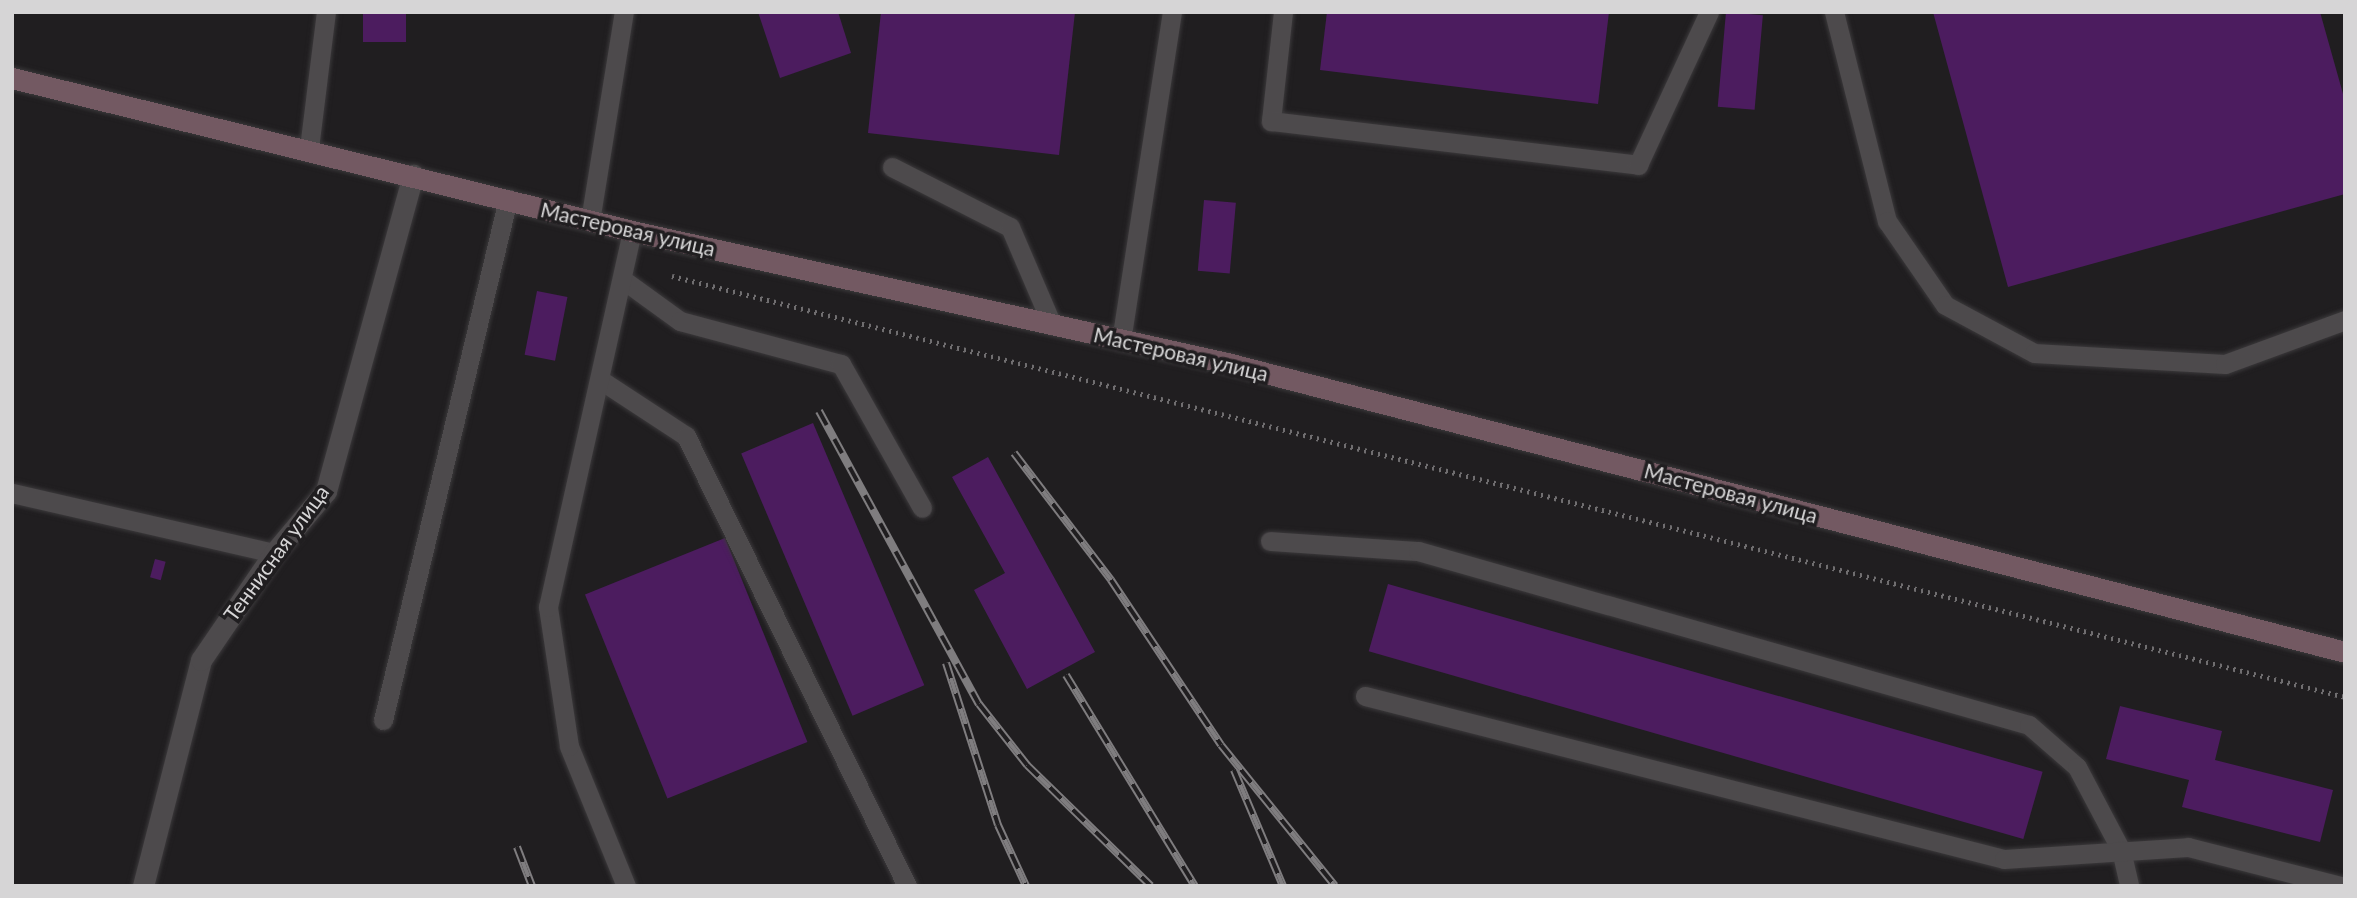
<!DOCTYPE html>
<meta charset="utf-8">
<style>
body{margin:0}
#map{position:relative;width:2357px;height:898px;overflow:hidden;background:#201e20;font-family:Lato,sans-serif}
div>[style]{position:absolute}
.building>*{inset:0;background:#4c1c5f;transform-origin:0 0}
.path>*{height:4.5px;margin-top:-2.25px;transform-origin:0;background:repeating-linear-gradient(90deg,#706e70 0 2px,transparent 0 7px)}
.roads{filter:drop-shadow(0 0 2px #3b393b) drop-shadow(0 0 2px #3b393b)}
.service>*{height:19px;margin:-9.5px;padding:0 9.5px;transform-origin:9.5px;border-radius:9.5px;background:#4d4a4c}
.minor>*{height:21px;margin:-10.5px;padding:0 10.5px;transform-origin:10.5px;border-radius:10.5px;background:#4d4a4c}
.secondary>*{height:21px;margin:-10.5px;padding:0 10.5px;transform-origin:10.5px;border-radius:10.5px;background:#735962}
.rail>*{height:8px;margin-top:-4px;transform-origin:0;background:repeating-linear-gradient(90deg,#201e20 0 16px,#7f7d7f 0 32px);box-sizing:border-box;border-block:2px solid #7f7d7f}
span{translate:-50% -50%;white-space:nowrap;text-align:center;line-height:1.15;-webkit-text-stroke:7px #201e20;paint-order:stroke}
.street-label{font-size:21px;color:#d6d5d6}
.frame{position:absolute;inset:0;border:14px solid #d6d5d6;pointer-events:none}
</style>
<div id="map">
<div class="building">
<div style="left:363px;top:12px;width:43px;height:30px"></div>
<div style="clip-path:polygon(758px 12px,838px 12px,851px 53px,780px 78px)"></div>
<div style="clip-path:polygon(881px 12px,1075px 12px,1059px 155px,868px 133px)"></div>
<div style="clip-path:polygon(1327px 12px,1609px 12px,1598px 104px,1320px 70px)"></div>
<div style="left:1726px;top:12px;width:37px;height:95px;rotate:5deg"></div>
<div style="clip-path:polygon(1933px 12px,2320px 12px,2345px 101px,2345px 194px,2008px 287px)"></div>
<div style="left:1204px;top:200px;width:32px;height:71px;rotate:5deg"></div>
<div style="left:537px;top:291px;width:31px;height:65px;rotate:11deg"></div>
<div style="left:813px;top:423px;width:285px;height:78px;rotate:67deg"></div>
<div style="clip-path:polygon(988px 457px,1095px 652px,1027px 689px,974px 590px,1005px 573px,952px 477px)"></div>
<div style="left:725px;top:538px;width:220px;height:151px;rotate:68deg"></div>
<div style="left:155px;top:559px;width:11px;height:19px;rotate:15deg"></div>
<div style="left:1388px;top:584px;width:681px;height:70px;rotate:16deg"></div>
<div style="clip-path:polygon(2120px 706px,2222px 731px,2215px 760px,2333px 790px,2320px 842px,2182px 807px,2189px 780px,2106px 759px)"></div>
</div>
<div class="path">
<div style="left:672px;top:276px;width:1725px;rotate:14.12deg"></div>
</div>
<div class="roads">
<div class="service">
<div style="left:1283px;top:12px;width:110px;rotate:96.3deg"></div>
<div style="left:1271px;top:121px;width:370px;rotate:6.8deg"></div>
<div style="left:1638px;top:165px;width:169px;rotate:-65.1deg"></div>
<div style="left:1834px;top:12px;width:216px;rotate:75.8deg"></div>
<div style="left:1887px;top:221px;width:102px;rotate:55.4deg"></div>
<div style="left:1945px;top:305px;width:101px;rotate:28.3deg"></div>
<div style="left:2034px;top:353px;width:191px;rotate:3.3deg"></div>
<div style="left:2225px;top:364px;width:128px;rotate:-20.1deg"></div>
<div style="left:309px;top:148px;width:137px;rotate:-82.9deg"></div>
<div style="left:892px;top:167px;width:132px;rotate:27deg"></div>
<div style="left:1010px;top:227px;width:107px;rotate:66.8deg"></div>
<div style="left:590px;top:221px;width:212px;rotate:-80.8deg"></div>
<div style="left:622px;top:279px;width:72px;rotate:35.9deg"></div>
<div style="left:680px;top:321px;width:167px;rotate:15deg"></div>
<div style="left:841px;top:364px;width:165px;rotate:60.6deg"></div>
<div style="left:1121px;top:341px;width:333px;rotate:-81.2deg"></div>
<div style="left:602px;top:381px;width:100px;rotate:33.2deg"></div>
<div style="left:686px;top:436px;width:501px;rotate:63.84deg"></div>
<div style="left:12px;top:493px;width:269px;rotate:12.9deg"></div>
<div style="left:1270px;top:541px;width:148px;rotate:3.9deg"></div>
<div style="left:1418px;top:551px;width:635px;rotate:15.9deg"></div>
<div style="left:2029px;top:725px;width:64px;rotate:41.2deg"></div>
<div style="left:2077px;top:767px;width:94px;rotate:62.1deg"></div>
<div style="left:2121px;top:850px;width:37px;rotate:77deg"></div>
<div style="left:1365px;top:696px;width:659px;rotate:14.31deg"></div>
<div style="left:2004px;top:859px;width:184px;rotate:-3.7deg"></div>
<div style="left:2188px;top:847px;width:158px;rotate:14.3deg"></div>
<div style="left:383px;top:720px;width:536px;rotate:-76.51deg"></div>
<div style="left:626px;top:886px;width:151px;rotate:-112.2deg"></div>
<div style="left:569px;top:746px;width:141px;rotate:-98.6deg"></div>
<div style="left:548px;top:607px;width:385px;rotate:-77.4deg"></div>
</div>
<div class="minor">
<div style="left:143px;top:886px;width:233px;rotate:-75.6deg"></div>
<div style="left:201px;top:660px;width:130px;rotate:-55.7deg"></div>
<div style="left:274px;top:553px;width:81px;rotate:-50deg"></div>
<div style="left:326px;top:491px;width:328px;rotate:-74.6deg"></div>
</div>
<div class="secondary">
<div style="left:12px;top:78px;width:639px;rotate:13.86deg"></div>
<div style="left:632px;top:231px;width:609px;rotate:12.51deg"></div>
<div style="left:1227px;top:363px;width:1155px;rotate:14.49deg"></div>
</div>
</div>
<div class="rail">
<div style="left:819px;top:411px;width:334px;rotate:61.4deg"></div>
<div style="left:979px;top:704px;width:78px;rotate:51.8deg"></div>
<div style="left:1027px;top:765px;width:173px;rotate:44.3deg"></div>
<div style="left:1014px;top:453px;width:160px;rotate:52.6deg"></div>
<div style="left:1111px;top:580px;width:198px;rotate:56.3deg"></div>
<div style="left:1221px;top:745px;width:181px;rotate:51deg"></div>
<div style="left:946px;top:663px;width:170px;rotate:72.2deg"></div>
<div style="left:998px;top:825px;width:67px;rotate:65.3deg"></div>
<div style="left:1066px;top:675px;width:247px;rotate:58.6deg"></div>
<div style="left:1234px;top:770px;width:126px;rotate:67.1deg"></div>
<div style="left:517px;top:847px;width:42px;rotate:69deg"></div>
</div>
<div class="street-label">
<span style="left:628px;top:229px;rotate:13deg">Мастеровая улица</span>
<span style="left:1181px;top:354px;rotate:13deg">Мастеровая улица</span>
<span style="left:1731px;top:493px;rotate:15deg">Мастеровая улица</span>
<span style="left:276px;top:553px;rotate:-54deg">Теннисная улица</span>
</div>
<div class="frame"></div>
</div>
